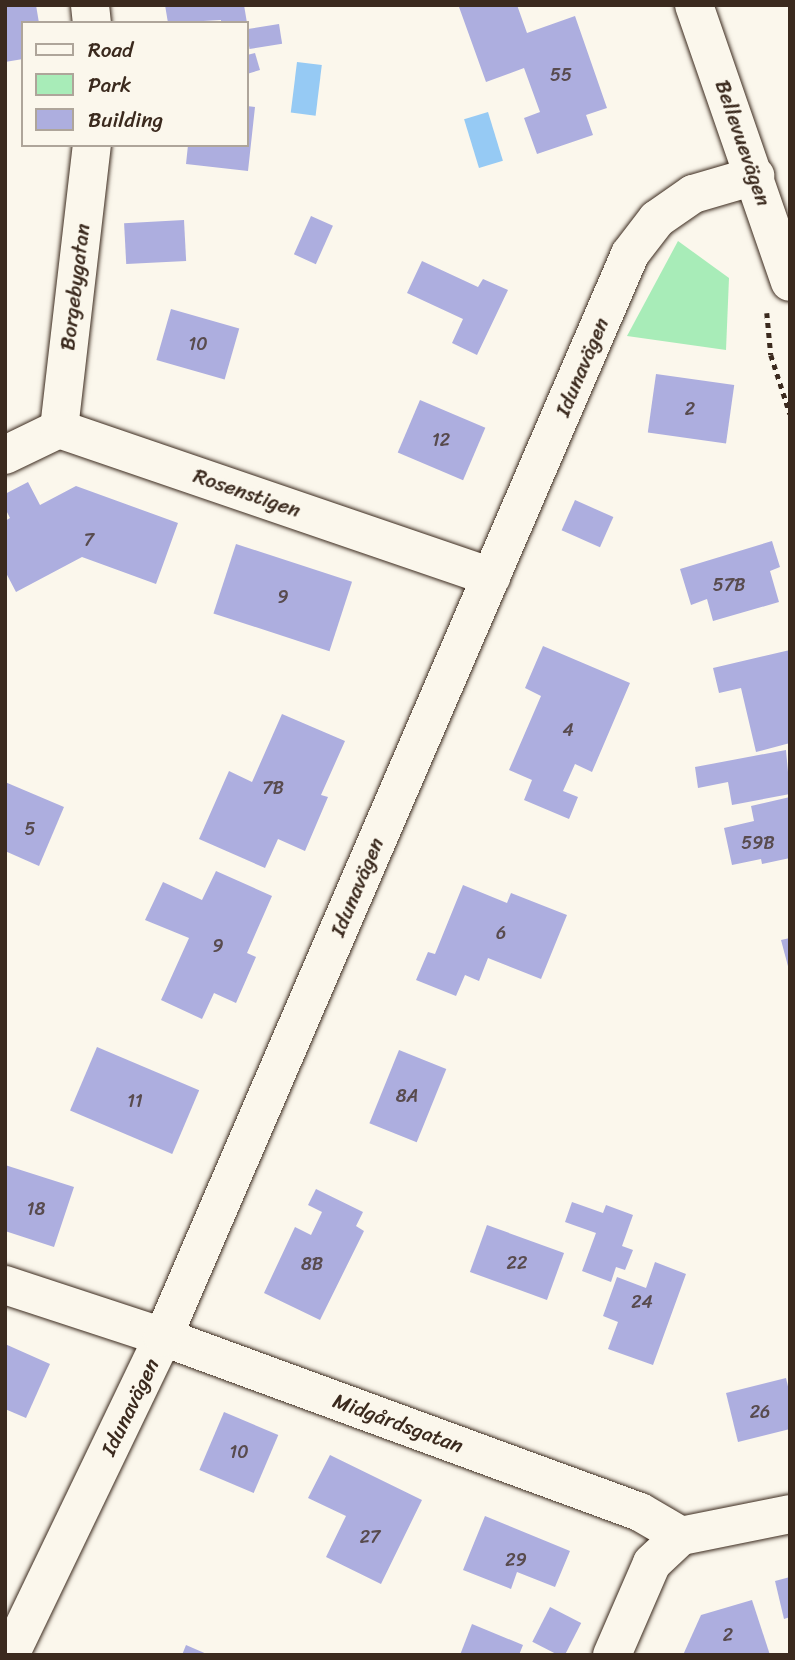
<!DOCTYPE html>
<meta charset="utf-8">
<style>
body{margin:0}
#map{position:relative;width:795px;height:1660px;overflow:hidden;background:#fbf7ec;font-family:Sriracha,sans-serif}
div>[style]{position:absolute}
.green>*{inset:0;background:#a8ecb8}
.water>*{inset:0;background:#96caf4;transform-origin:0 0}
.building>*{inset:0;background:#adaedf;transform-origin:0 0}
.path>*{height:4.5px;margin-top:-2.25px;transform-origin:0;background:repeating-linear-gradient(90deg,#3b2a1e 0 5px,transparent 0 10px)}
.roads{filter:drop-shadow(0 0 2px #3b2a1e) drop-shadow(0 0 2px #3b2a1e)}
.street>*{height:38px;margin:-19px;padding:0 19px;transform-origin:19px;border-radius:19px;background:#fbf7ec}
.secondary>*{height:38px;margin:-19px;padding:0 19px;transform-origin:19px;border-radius:19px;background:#fbf7ec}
span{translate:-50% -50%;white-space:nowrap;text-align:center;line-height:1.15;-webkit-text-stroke:6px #fbf7ec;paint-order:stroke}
.number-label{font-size:18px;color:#584b4e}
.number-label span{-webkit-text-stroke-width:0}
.street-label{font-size:21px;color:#3b2a1e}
.frame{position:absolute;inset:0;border:7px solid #3b2a1e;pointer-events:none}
.legend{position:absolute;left:21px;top:21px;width:228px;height:126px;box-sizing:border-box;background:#fbf7ec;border:2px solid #aea59a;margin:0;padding:9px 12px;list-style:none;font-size:21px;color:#3b2a1e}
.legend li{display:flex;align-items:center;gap:14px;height:35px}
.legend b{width:35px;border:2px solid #aea59a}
</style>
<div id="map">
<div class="green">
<div style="clip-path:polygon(678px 241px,729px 278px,726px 350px,627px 336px)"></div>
</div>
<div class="water">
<div style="left:297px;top:62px;width:25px;height:51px;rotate:7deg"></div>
<div style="left:488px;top:112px;width:51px;height:25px;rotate:73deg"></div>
</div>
<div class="building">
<div style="clip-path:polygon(5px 5px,36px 5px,39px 23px,23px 23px,23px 59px,5px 62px)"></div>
<div style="clip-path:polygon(165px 5px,244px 5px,247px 23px,221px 23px,221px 20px,168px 23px)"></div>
<div style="clip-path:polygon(465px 5px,517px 5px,527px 33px,575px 16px,607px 108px,586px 115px,593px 135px,537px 154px,524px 118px,540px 112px,524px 68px,486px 82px,459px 7px)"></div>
<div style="left:279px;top:24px;width:20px;height:33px;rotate:81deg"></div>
<div style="clip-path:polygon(255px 53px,260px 70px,247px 74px,247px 55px)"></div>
<div style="clip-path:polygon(247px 106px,255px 107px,248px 171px,186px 164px,188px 145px,247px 145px)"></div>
<div style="left:311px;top:216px;width:24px;height:42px;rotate:24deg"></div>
<div style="left:184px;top:220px;width:41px;height:60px;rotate:87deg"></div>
<div style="clip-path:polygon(422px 261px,478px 287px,483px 279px,508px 290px,477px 355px,452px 343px,463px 319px,407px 293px)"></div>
<div style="left:171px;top:309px;width:71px;height:53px;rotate:16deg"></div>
<div style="left:656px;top:374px;width:79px;height:59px;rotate:8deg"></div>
<div style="left:420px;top:400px;width:71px;height:57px;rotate:23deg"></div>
<div style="clip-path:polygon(28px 482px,40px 505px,76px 486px,178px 523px,156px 584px,82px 557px,16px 592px,5px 571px,5px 521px,10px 518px,5px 508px,5px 494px)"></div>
<div style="left:575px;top:500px;width:42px;height:33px;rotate:24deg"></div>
<div style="clip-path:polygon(772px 541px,780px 567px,770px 571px,779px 602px,713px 621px,707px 599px,691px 605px,680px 569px)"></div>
<div style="left:236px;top:544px;width:122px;height:73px;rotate:18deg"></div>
<div style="clip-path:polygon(543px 646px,630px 683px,592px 772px,575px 764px,563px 791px,578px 797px,569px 819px,524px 800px,532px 780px,509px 770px,541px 696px,525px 688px)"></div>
<div style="clip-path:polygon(790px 650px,790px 743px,756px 752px,741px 688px,719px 693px,713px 668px)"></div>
<div style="clip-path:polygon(282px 714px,345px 741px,321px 795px,328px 797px,305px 851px,278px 839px,265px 868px,199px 839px,229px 771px,252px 782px)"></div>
<div style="clip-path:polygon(786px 750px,790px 794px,732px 805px,728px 782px,698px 788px,695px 767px)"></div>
<div style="clip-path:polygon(5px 782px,64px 807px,39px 866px,5px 851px)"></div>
<div style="clip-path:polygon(790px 797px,790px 858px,762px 864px,761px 859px,732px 865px,724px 828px,754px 821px,751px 806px)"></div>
<div style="clip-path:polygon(216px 871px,272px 896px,247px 953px,256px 957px,236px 1003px,214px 993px,202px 1019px,161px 1000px,189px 938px,145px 920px,163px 882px,202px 900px)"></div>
<div style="clip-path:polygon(463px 885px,507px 903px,511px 893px,567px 915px,541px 979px,488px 958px,479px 981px,465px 975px,456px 996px,416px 980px,428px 952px,435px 954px)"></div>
<div style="clip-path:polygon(790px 938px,790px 969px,789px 970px,781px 940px)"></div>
<div style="left:97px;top:1047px;width:111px;height:69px;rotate:23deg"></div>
<div style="left:399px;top:1050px;width:51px;height:79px;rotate:22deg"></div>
<div style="clip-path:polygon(5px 1165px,74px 1187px,54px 1247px,5px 1231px)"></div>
<div style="clip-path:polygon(316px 1189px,363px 1212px,356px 1226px,364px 1231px,320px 1320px,264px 1293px,295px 1227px,311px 1235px,322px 1212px,308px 1205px)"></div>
<div style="clip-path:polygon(572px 1202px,603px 1213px,606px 1205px,633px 1215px,622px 1246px,633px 1250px,625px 1270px,616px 1267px,611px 1282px,582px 1271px,596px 1233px,565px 1222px)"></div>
<div style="left:487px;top:1225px;width:82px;height:50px;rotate:20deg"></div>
<div style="clip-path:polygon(655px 1262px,686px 1274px,653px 1365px,608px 1349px,618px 1322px,603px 1316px,617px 1277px,646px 1288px)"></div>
<div style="clip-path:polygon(5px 1344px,50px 1364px,26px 1418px,5px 1409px)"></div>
<div style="clip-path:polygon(786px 1378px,790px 1395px,790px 1429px,738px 1442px,726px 1393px)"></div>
<div style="left:224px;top:1412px;width:59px;height:63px;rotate:23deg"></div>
<div style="clip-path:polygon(330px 1455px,422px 1500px,381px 1584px,326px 1557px,346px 1516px,308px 1498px)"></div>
<div style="clip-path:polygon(485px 1516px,570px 1551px,555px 1587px,517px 1572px,511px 1589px,463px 1570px)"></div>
<div style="clip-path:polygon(790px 1577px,790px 1617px,784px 1619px,775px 1581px)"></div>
<div style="clip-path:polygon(752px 1600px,770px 1655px,683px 1655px,701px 1615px)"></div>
<div style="left:550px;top:1607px;width:35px;height:39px;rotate:27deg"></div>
<div style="clip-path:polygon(472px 1624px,523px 1645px,519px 1655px,460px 1655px)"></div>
<div style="clip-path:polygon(186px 1645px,209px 1655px,182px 1655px)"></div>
</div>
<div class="path">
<div style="left:767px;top:313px;width:42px;rotate:84.6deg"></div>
<div style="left:771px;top:355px;width:62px;rotate:72.1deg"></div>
</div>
<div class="roads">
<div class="street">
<div style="left:90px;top:5px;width:18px;rotate:84deg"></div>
<div style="left:59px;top:429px;width:286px;rotate:-83.4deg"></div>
<div style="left:5px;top:455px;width:60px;rotate:-25.7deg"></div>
<div style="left:59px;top:429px;width:457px;rotate:18.9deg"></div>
<div style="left:5px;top:1285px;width:166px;rotate:18.2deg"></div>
<div style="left:163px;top:1337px;width:508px;rotate:20.15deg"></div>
<div style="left:640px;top:1512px;width:48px;rotate:30.3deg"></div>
<div style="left:681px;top:1536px;width:111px;rotate:-11.4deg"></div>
<div style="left:10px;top:1655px;width:353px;rotate:-64.3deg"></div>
<div style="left:163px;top:1337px;width:1179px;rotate:-66.67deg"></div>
<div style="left:630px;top:254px;width:44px;rotate:-52.4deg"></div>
<div style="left:657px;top:219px;width:44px;rotate:-34.8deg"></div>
<div style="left:693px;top:194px;width:65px;rotate:-16.2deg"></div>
<div style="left:612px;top:1655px;width:100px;rotate:-66.5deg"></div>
<div style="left:652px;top:1563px;width:40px;rotate:-43deg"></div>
</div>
<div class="secondary">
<div style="left:694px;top:5px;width:293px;rotate:70.9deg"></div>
</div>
</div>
<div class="number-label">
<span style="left:561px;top:75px">55</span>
<span style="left:198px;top:344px">10</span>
<span style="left:690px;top:409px">2</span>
<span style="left:441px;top:440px">12</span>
<span style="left:89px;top:540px">7</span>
<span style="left:729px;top:585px">57B</span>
<span style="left:283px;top:597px">9</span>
<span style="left:568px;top:730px">4</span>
<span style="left:273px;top:788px">7B</span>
<span style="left:30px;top:829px">5</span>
<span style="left:758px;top:843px">59B</span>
<span style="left:501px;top:933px">6</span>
<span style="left:218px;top:946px">9</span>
<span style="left:407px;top:1096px">8A</span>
<span style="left:135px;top:1101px">11</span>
<span style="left:36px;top:1209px">18</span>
<span style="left:517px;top:1263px">22</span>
<span style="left:312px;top:1264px">8B</span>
<span style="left:642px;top:1302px">24</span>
<span style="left:760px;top:1412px">26</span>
<span style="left:239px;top:1452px">10</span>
<span style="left:370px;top:1537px">27</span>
<span style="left:516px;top:1560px">29</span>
<span style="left:728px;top:1635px">2</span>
</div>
<div class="street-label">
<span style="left:743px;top:143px;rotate:71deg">Bellevuevägen</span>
<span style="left:75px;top:287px;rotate:-83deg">Borgebygatan</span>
<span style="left:582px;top:367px;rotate:-67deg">Idunavägen</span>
<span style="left:247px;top:493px;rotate:19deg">Rosenstigen</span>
<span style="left:357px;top:887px;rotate:-67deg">Idunavägen</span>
<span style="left:130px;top:1407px;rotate:-64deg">Idunavägen</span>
<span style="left:398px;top:1423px;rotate:20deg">Midgårdsgatan</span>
</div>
<div class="frame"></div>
<ul class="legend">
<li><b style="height:9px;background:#fbf7ec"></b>Road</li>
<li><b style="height:19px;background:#a8ecb8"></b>Park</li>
<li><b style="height:19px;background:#adaedf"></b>Building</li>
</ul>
</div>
